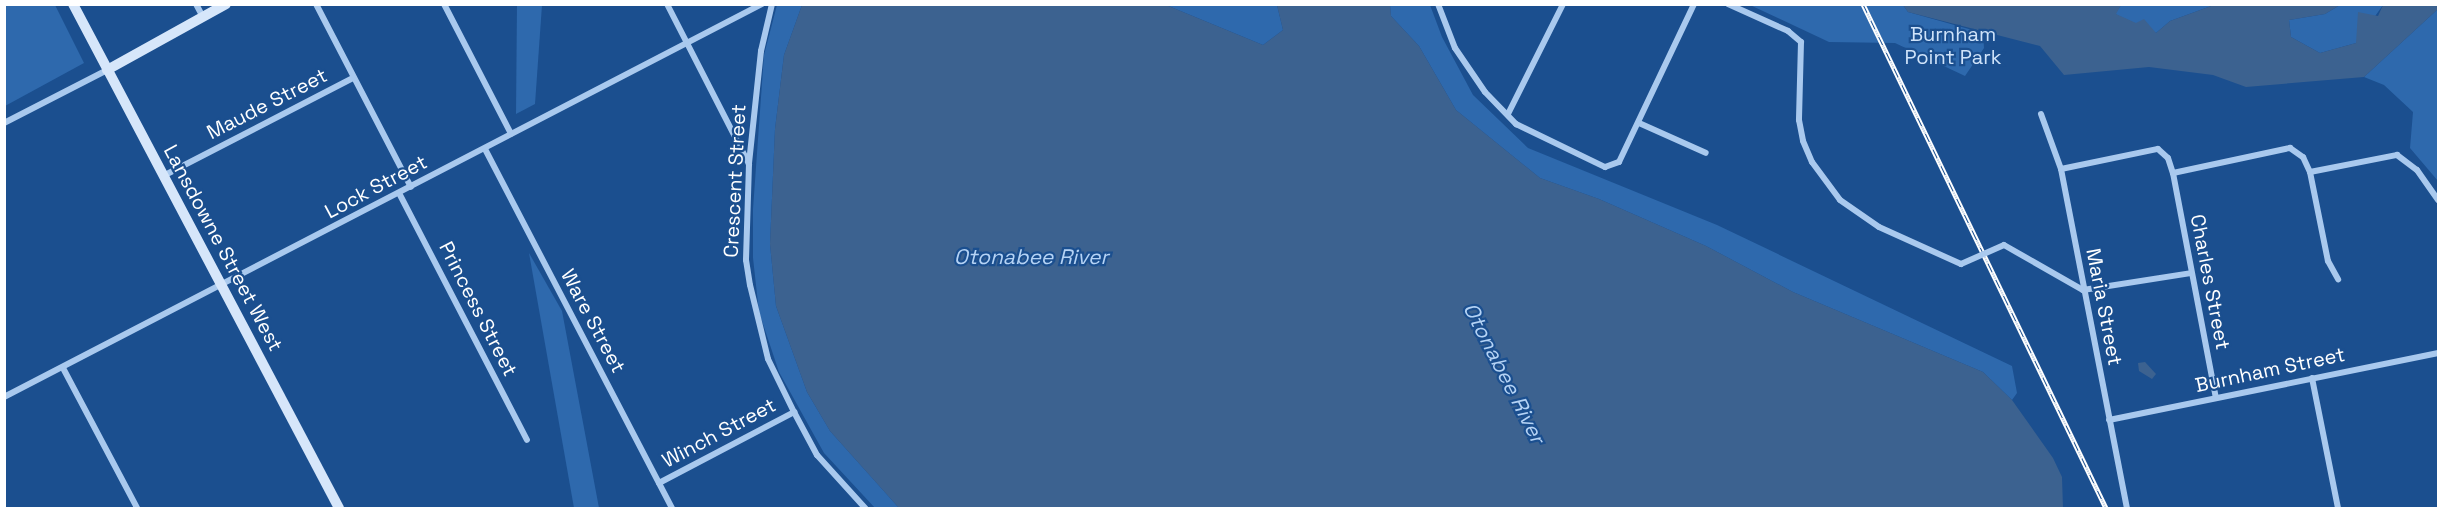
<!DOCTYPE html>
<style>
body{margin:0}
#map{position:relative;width:2443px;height:513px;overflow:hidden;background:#1b4f8f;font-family:"Space Grotesk",sans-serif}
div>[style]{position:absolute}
.green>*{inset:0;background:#2e69ad}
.water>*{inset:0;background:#3c6290}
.minor>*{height:6px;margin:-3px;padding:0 3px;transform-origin:3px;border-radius:3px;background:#a9c9ee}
.secondary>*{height:10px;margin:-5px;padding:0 5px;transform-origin:5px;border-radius:5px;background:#d6e6fa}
.rail>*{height:5px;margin-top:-2.5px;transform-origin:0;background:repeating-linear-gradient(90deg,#1b4f8f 0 9px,#fff 0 18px);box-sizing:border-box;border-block:2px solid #fff}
.minor-bridge>*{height:6px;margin:-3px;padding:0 3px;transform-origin:3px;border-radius:3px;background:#a9c9ee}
span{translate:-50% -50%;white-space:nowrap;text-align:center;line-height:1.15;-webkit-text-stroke:4.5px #1b4f8f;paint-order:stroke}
.park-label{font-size:20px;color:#cfe3fa}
.street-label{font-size:20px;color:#fff}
.water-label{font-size:21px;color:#b5d3f5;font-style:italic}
.frame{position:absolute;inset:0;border:6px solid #fff;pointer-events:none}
</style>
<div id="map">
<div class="green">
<div style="clip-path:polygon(5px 4px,55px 5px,84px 63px,5px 106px)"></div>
<div style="clip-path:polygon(517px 5px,542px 5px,535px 104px,516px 114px)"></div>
<div style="clip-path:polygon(777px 5px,802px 5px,784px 55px,775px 129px,770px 244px,776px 306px,807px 392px,830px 431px,899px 508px,875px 508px,824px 453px,779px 372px,759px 312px,753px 258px,753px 209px,764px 55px)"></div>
<div style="clip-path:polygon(1166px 5px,1277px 5px,1283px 30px,1263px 45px)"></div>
<div style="clip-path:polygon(1390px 5px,1430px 5px,1442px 37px,1473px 95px,1528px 148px,1717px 225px,2012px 366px,2017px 393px,2012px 400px,1983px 372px,1793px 292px,1706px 246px,1599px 199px,1540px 178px,1456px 110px,1419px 46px,1391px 16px)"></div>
<div style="clip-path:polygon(1750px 5px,1903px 5px,1908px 12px,1983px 33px,1984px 48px,1965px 76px,1895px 43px,1829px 42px)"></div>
<div style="clip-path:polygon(2121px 5px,2214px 5px,2170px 21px,2156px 33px,2115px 14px)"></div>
<div style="clip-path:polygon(2340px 5px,2383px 5px,2356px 43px,2320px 53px,2291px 37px,2289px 20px,2325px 14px)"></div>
<div style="clip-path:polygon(2438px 9px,2438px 181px,2410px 148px,2413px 112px,2384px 85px,2364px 77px)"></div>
<div style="clip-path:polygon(529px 253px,562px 311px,599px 508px,574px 508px)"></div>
</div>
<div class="water">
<div style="clip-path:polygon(802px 5px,1166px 5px,1263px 45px,1283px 30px,1277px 5px,1390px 5px,1391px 16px,1419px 46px,1456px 110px,1540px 178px,1599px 199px,1706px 246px,1793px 292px,1983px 372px,2012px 400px,2053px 458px,2062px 477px,2063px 508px,899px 508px,830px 431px,807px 392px,776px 306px,770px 244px,775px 129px,784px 55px)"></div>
<div style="clip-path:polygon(2383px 5px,2438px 5px,2438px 9px,2364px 77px,2246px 87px,2213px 75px,2149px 67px,2064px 75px,2040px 46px,1908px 12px,1903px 5px,2121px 5px,2116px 14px,2136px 23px,2144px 19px,2156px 33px,2170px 21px,2214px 5px,2340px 5px,2325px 14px,2289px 20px,2291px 37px,2320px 53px,2356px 43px,2358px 12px,2378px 16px)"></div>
<div style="clip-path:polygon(2145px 362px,2156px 374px,2152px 379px,2139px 371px,2138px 363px)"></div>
</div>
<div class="minor">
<div style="left:196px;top:4px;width:15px;rotate:62deg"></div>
<div style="left:316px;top:4px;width:206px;rotate:62.6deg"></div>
<div style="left:444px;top:4px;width:146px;rotate:62.7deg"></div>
<div style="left:667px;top:4px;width:180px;rotate:62.9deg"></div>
<div style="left:772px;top:4px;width:48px;rotate:103.2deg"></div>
<div style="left:761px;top:51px;width:114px;rotate:96.1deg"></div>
<div style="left:749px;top:164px;width:96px;rotate:91.8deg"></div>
<div style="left:746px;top:260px;width:25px;rotate:81deg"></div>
<div style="left:750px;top:285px;width:76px;rotate:76.3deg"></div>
<div style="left:768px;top:359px;width:59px;rotate:63.9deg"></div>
<div style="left:794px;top:412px;width:49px;rotate:61.9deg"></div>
<div style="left:817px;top:455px;width:72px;rotate:47.8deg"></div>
<div style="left:1438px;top:4px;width:47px;rotate:68.9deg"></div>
<div style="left:1455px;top:48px;width:53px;rotate:55.7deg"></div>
<div style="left:1485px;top:92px;width:45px;rotate:45.9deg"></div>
<div style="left:1516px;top:124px;width:99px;rotate:25.8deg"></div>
<div style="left:1605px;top:167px;width:15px;rotate:-20deg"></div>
<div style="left:1619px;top:162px;width:175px;rotate:-64.6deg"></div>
<div style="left:1728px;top:4px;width:66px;rotate:24.2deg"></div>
<div style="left:1788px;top:31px;width:17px;rotate:40deg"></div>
<div style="left:1801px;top:42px;width:78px;rotate:91.5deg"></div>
<div style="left:1799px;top:120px;width:21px;rotate:79deg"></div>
<div style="left:1803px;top:141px;width:23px;rotate:67deg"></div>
<div style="left:1812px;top:162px;width:47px;rotate:53.6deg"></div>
<div style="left:1840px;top:200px;width:47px;rotate:34.7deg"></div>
<div style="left:1879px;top:227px;width:90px;rotate:24.3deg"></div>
<div style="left:1508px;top:114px;width:123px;rotate:-63.4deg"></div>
<div style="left:2041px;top:114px;width:59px;rotate:70deg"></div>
<div style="left:2061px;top:169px;width:345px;rotate:79deg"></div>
<div style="left:4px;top:123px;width:116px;rotate:-27.2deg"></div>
<div style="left:1639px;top:123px;width:73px;rotate:24.1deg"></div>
<div style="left:485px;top:149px;width:405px;rotate:62.5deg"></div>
<div style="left:2061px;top:169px;width:99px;rotate:-11.7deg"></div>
<div style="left:2158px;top:149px;width:13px;rotate:42deg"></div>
<div style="left:2168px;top:158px;width:16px;rotate:72deg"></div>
<div style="left:2173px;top:173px;width:120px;rotate:-12.1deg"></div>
<div style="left:2290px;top:148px;width:16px;rotate:35deg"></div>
<div style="left:2303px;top:157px;width:17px;rotate:65deg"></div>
<div style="left:2310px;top:172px;width:89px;rotate:-11.1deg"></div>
<div style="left:2397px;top:155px;width:25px;rotate:37deg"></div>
<div style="left:2417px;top:170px;width:37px;rotate:55deg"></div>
<div style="left:2310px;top:172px;width:91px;rotate:78.6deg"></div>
<div style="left:2328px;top:261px;width:21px;rotate:61deg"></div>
<div style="left:2173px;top:173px;width:229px;rotate:79.2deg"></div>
<div style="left:165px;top:175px;width:212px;rotate:-27.3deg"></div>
<div style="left:399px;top:193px;width:278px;rotate:62.6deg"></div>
<div style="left:2004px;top:245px;width:91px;rotate:29.7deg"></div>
<div style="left:2083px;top:290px;width:109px;rotate:-8.9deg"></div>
<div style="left:63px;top:368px;width:158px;rotate:62.1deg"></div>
<div style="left:2312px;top:378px;width:133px;rotate:78.7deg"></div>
<div style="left:4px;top:397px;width:854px;rotate:-27.41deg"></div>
<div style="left:2109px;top:420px;width:336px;rotate:-11.5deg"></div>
<div style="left:659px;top:483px;width:153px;rotate:-27.7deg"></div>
</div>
<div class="secondary">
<div style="left:73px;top:4px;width:570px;rotate:62.18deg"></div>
<div style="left:107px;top:70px;width:136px;rotate:-29deg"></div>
</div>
<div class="rail">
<div style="left:1863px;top:4px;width:560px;rotate:64.26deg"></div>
</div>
<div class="minor-bridge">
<div style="left:1961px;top:264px;width:47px;rotate:-23.8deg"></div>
</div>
<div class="park-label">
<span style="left:1953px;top:46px">Burnham<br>Point Park</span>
</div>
<div class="street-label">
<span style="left:267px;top:104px;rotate:-27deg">Maude Street</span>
<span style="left:735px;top:181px;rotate:-87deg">Crescent Street</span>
<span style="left:376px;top:187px;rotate:-28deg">Lock Street</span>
<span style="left:223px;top:248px;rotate:62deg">Lansdowne Street West</span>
<span style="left:2210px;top:282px;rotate:79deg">Charles Street</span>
<span style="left:2104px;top:307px;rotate:79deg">Maria Street</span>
<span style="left:478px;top:309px;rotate:63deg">Princess Street</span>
<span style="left:593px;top:321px;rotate:62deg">Ware Street</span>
<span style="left:2270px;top:370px;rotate:-12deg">Burnham Street</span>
<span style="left:719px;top:433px;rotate:-28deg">Winch Street</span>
</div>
<div class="water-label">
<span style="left:1031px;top:257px">Otonabee River</span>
<span style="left:1504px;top:373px;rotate:63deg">Otonabee River</span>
</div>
<div class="frame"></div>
</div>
